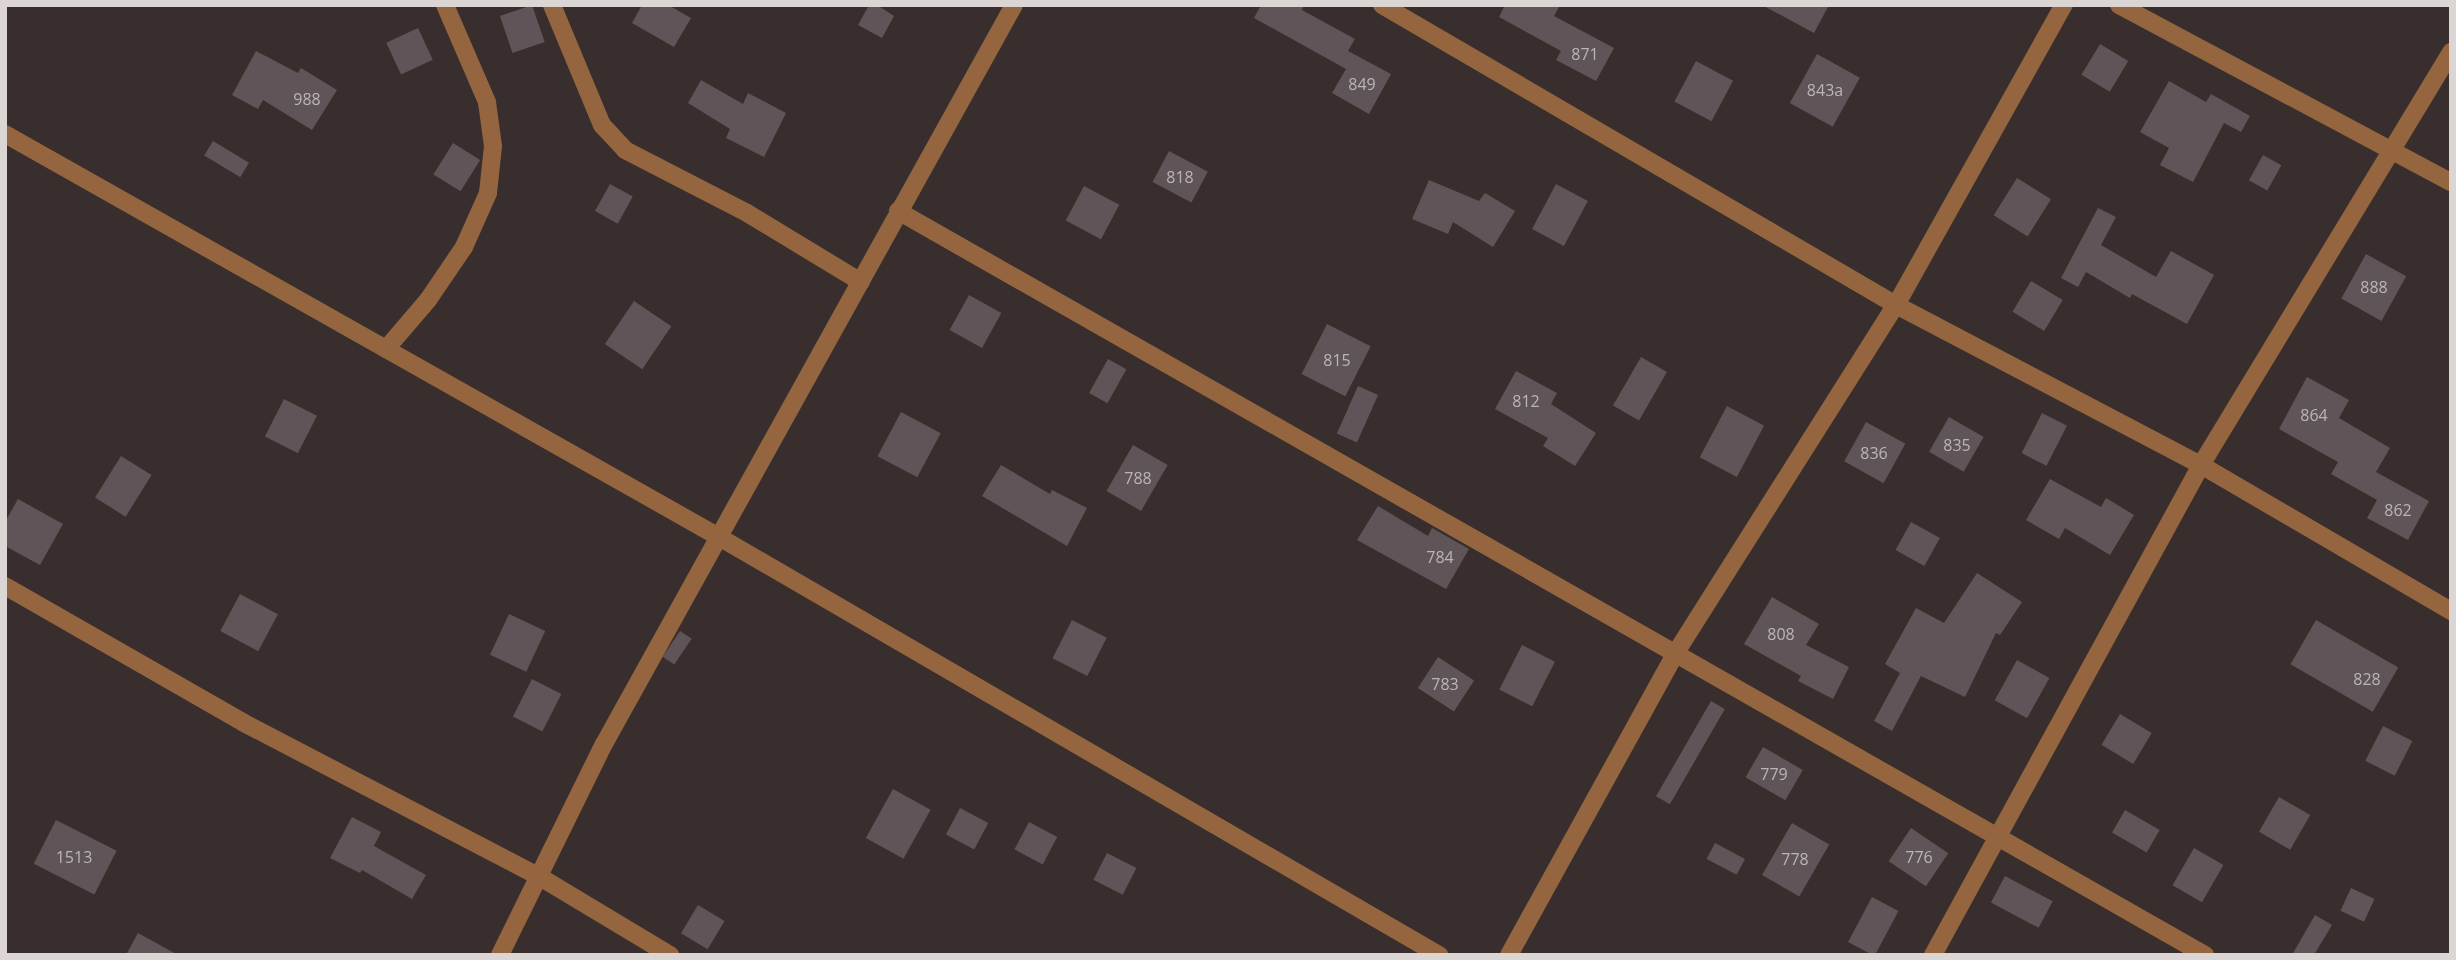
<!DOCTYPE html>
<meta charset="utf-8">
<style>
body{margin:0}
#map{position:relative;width:2456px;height:960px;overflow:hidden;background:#382e2d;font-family:"Open Sans",sans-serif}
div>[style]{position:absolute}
.building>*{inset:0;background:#5f5558;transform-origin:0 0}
.minor>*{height:18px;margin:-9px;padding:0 9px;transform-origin:9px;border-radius:9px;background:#94653e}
span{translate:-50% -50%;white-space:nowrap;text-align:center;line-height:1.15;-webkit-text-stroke:6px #1c1817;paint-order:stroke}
.number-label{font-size:16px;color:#bcb5b5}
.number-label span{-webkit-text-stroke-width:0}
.frame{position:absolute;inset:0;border:7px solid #dbd5d4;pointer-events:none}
</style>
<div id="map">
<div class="building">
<div style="left:532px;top:5px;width:39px;height:34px;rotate:71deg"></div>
<div style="clip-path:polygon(642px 5px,668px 5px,691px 18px,674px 47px,632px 23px)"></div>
<div style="clip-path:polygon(869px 5px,877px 5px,894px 16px,882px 38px,858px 25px)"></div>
<div style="clip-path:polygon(1261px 5px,1304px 5px,1302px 10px,1355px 39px,1348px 51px,1391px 74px,1369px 114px,1332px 93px,1346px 69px,1254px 18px)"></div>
<div style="clip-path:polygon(1505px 5px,1560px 5px,1554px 16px,1614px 48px,1596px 81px,1556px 60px,1561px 51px,1499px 17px)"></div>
<div style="clip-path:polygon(1762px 5px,1829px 5px,1814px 33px)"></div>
<div style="left:418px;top:28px;width:35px;height:35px;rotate:65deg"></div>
<div style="left:2100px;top:44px;width:33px;height:36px;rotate:31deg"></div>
<div style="clip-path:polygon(256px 51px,298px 73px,301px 68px,337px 90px,312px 130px,263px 100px,258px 109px,232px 95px)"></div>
<div style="left:1817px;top:54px;width:49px;height:56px;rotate:29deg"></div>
<div style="left:1696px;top:61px;width:42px;height:46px;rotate:28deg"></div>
<div style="clip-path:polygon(701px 80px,743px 104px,748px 93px,786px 113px,764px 157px,726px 138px,730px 129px,688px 103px)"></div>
<div style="clip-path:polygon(2169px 81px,2206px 102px,2211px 94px,2250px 116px,2241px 132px,2224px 123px,2193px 182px,2160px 165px,2169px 148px,2140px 132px)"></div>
<div style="left:213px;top:141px;width:42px;height:17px;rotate:31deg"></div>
<div style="left:453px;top:143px;width:32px;height:37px;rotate:32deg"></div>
<div style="left:1169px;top:151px;width:44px;height:35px;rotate:28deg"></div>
<div style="left:2263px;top:155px;width:21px;height:29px;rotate:29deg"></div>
<div style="left:2017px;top:178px;width:40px;height:44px;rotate:32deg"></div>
<div style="clip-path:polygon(1429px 180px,1479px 201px,1485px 193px,1515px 211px,1493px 247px,1453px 222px,1448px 234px,1412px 219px)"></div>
<div style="left:610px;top:184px;width:26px;height:31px;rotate:29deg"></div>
<div style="left:1556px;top:184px;width:36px;height:51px;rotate:28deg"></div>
<div style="left:1084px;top:186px;width:40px;height:39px;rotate:28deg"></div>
<div style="clip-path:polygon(2098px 208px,2116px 217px,2101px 245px,2156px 277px,2171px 251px,2214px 275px,2187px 324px,2132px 294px,2130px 298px,2086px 272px,2078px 287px,2061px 278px)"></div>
<div style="left:2366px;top:254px;width:46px;height:51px;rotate:29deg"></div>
<div style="left:2031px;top:281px;width:37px;height:36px;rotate:31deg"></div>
<div style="left:969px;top:295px;width:37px;height:40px;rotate:29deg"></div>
<div style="left:634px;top:301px;width:45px;height:52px;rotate:34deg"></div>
<div style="left:1327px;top:324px;width:49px;height:56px;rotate:27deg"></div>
<div style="left:1641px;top:357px;width:30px;height:56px;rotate:30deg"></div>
<div style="left:1108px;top:359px;width:21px;height:39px;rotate:29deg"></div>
<div style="clip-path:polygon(1516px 371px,1557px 393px,1551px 404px,1596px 433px,1575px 466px,1543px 446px,1548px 438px,1495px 409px)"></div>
<div style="clip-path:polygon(2307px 377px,2349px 400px,2339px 418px,2390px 448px,2376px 472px,2429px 501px,2408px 540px,2367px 518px,2377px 500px,2331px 474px,2338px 462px,2279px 429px)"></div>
<div style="left:1358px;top:386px;width:22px;height:52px;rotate:24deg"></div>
<div style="left:284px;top:399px;width:37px;height:42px;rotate:27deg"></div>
<div style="left:1727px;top:406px;width:42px;height:58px;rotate:28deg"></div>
<div style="left:901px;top:412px;width:45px;height:50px;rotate:28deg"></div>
<div style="left:2042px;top:413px;width:28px;height:45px;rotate:27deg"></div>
<div style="left:1949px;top:417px;width:40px;height:40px;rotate:30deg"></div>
<div style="left:1866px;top:422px;width:45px;height:45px;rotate:29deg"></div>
<div style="left:1133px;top:445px;width:40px;height:53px;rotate:30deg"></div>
<div style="left:121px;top:456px;width:36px;height:49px;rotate:32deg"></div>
<div style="clip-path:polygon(1001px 465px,1050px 494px,1052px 490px,1087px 508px,1067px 546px,982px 496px)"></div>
<div style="clip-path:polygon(2050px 479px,2101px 507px,2106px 498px,2134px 515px,2110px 555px,2065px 528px,2059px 539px,2026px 520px)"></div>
<div style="clip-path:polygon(18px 499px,63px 524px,40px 565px,5px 546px,5px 522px)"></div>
<div style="clip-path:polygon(1378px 506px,1428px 536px,1432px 528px,1469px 549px,1446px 589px,1357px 540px)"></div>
<div style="left:1911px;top:522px;width:33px;height:32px;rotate:29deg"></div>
<div style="clip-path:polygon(1977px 573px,2022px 602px,2000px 635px,1996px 633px,1965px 697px,1921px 676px,1892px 731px,1874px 721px,1900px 673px,1885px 664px,1916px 608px,1944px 623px)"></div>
<div style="left:240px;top:594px;width:43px;height:42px;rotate:28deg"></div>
<div style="clip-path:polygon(1772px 597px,1819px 624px,1806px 645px,1849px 667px,1833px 699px,1798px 681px,1801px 676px,1744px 644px)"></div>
<div style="left:509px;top:614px;width:40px;height:45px;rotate:25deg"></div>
<div style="left:1072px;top:620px;width:39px;height:43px;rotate:27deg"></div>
<div style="left:2316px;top:620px;width:95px;height:51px;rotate:30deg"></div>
<div style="left:680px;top:631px;width:14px;height:31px;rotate:34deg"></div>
<div style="left:1522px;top:645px;width:37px;height:50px;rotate:27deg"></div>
<div style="left:1438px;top:657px;width:43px;height:37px;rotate:33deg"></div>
<div style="left:2017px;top:660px;width:37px;height:46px;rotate:29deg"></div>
<div style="left:532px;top:679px;width:33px;height:42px;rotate:27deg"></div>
<div style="left:1711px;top:701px;width:16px;height:110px;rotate:30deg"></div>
<div style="left:2120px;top:714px;width:37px;height:36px;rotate:31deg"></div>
<div style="left:2383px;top:726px;width:33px;height:39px;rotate:27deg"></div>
<div style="left:1763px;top:747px;width:46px;height:35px;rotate:30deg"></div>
<div style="left:893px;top:789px;width:43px;height:56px;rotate:29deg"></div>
<div style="left:2279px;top:797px;width:36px;height:40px;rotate:30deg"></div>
<div style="left:960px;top:808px;width:32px;height:30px;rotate:28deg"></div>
<div style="left:2125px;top:810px;width:40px;height:26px;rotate:30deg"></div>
<div style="clip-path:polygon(352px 817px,381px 832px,374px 846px,426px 875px,412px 899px,362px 870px,360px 873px,330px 858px)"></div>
<div style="left:56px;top:820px;width:68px;height:49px;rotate:27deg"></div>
<div style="left:1029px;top:822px;width:32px;height:31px;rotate:28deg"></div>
<div style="left:1792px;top:823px;width:43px;height:60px;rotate:30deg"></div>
<div style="left:1911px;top:828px;width:45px;height:40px;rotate:34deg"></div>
<div style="left:1715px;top:843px;width:34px;height:18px;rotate:28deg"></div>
<div style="left:2194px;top:848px;width:34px;height:43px;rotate:30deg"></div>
<div style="left:1107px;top:853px;width:33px;height:30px;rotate:27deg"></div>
<div style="left:2005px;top:876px;width:54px;height:30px;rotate:28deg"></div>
<div style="left:2351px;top:888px;width:26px;height:25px;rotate:25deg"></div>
<div style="left:1872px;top:897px;width:30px;height:51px;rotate:28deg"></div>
<div style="left:698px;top:905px;width:31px;height:33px;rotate:31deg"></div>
<div style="clip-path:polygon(2315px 915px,2332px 925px,2314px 955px,2292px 955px)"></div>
<div style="clip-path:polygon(138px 933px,178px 955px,126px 955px)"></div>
</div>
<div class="minor">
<div style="left:552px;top:5px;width:130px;rotate:67.4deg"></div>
<div style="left:602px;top:125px;width:34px;rotate:47deg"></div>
<div style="left:625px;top:150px;width:137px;rotate:27.3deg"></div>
<div style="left:747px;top:213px;width:133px;rotate:31.2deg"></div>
<div style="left:1382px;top:5px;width:595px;rotate:30.27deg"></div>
<div style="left:1896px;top:305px;width:344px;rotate:27.7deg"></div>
<div style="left:2201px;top:465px;width:483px;rotate:-58.8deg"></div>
<div style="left:2119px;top:5px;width:376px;rotate:28.1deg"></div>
<div style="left:5px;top:134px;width:820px;rotate:29.44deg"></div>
<div style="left:719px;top:537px;width:833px;rotate:30.14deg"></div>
<div style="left:898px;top:211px;width:1504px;rotate:29.65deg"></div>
<div style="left:386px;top:349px;width:65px;rotate:-49.4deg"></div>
<div style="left:428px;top:300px;width:64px;rotate:-55.8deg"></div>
<div style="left:464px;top:247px;width:59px;rotate:-66deg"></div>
<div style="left:488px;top:193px;width:47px;rotate:-83.9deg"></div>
<div style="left:493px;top:146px;width:44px;rotate:-97.8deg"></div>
<div style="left:487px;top:102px;width:106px;rotate:-113.4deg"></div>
<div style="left:5px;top:586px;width:275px;rotate:29.8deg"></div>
<div style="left:244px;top:723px;width:334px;rotate:27.5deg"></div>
<div style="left:540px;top:877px;width:152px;rotate:31deg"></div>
<div style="left:500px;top:955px;width:235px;rotate:-63.8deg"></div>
<div style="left:604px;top:744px;width:845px;rotate:-60.98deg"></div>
<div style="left:1509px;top:955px;width:344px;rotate:-61.1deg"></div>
<div style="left:1675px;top:654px;width:413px;rotate:-57.7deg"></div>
<div style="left:1896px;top:305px;width:344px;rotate:-60.8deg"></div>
<div style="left:1933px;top:955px;width:559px;rotate:-61.32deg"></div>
<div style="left:2201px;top:465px;width:290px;rotate:30.3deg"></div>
</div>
<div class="number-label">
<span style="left:1585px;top:54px">871</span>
<span style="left:1362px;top:84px">849</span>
<span style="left:1825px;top:90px">843а</span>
<span style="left:307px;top:99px">988</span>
<span style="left:1180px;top:177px">818</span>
<span style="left:2374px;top:287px">888</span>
<span style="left:1337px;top:360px">815</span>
<span style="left:1526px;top:401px">812</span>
<span style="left:2314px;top:415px">864</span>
<span style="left:1957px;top:445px">835</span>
<span style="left:1874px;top:453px">836</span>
<span style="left:1138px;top:478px">788</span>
<span style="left:2398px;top:510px">862</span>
<span style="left:1440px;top:557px">784</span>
<span style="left:1781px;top:634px">808</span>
<span style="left:2367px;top:679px">828</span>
<span style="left:1445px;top:684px">783</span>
<span style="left:1774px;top:774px">779</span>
<span style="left:74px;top:857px">1513</span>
<span style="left:1919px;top:857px">776</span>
<span style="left:1795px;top:859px">778</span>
</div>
<div class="frame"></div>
</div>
